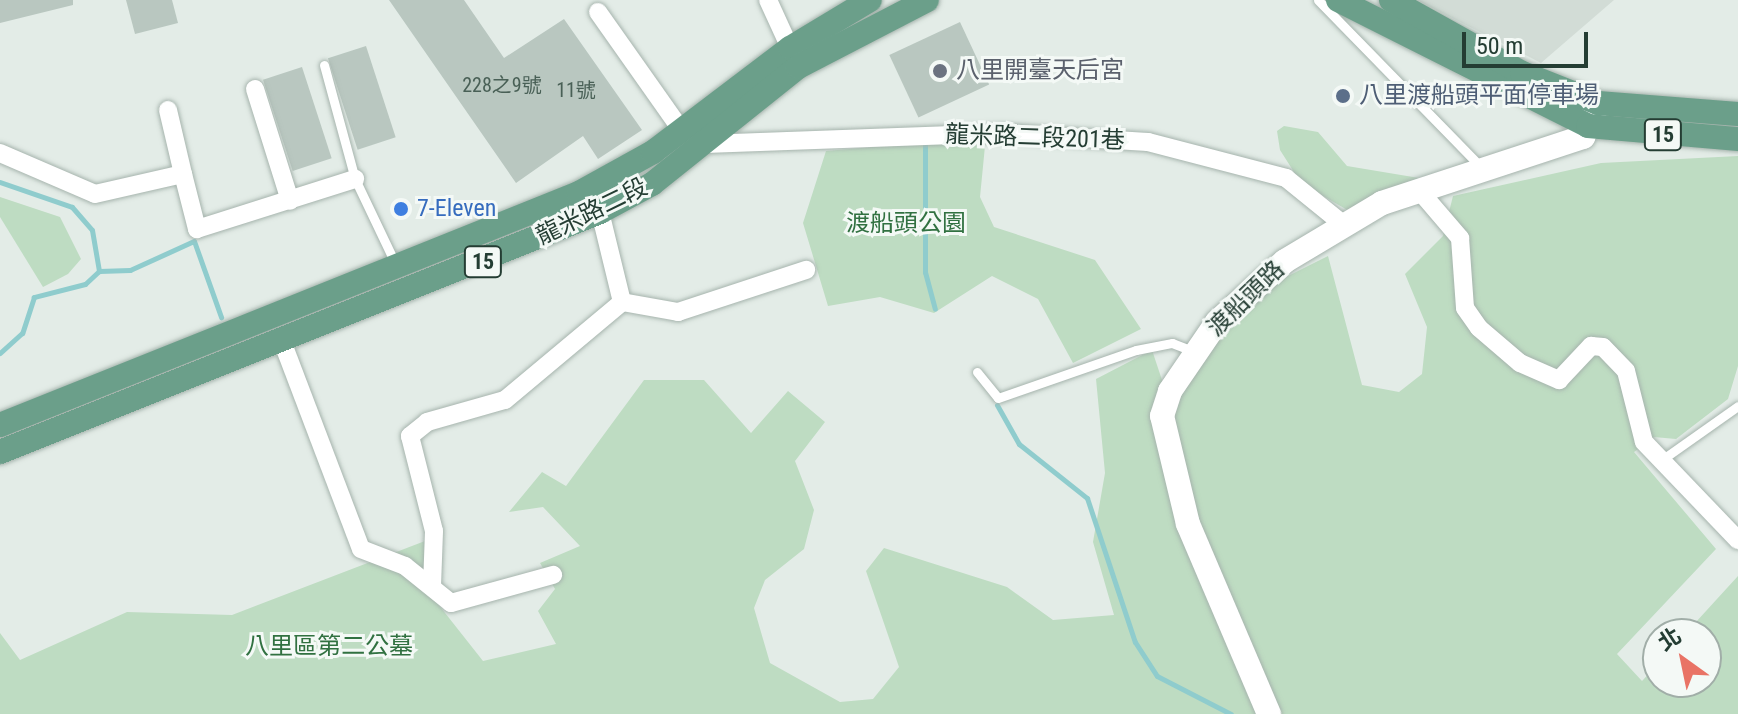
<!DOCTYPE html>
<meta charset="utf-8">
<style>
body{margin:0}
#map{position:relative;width:1738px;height:714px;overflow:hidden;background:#e3ece7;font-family:"Roboto Condensed","Noto Sans TC",sans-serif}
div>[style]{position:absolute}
.built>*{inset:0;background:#d2dcd6}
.green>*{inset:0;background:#bedcc2}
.stream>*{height:5px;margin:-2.5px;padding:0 2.5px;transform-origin:2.5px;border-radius:2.5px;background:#8fcccd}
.building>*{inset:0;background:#b9c7c0;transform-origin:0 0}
.roads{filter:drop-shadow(0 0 2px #a6b4ad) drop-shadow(0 0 2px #a6b4ad)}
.lane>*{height:9px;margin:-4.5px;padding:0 4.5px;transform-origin:4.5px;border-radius:4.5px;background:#fff}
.street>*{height:18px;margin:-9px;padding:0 9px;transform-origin:9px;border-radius:9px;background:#fff}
.secondary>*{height:24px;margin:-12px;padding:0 12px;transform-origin:12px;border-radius:12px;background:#fff}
.primary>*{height:24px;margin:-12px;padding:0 12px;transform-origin:12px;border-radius:12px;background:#6b9f8a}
.dots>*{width:22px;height:22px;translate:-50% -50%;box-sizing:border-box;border:4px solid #f4f9f6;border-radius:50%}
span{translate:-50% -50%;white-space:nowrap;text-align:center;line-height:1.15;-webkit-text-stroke:6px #f4f9f6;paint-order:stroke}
.number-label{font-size:20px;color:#496056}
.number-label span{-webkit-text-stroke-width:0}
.shield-label span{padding:2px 6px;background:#f4f9f6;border:2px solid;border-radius:6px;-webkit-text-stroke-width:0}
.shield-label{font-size:22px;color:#243d33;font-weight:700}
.worship-label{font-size:24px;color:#5b616d}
.left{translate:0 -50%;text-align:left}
.service-label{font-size:24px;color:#4e5e75}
.street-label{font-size:24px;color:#243d33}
.shop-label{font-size:24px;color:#366cbe}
.park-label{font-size:24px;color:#317141}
.north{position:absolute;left:1642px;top:618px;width:80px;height:80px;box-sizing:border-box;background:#f4f9f6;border:2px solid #a1aea8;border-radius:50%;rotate:327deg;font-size:22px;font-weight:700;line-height:32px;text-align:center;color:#243d33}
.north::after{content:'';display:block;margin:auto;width:28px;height:36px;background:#e97365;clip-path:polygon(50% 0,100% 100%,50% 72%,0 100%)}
.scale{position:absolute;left:1462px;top:32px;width:126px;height:36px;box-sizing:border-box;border:4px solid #243d33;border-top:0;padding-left:10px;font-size:24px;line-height:28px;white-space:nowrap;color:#243d33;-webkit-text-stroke:6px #f4f9f6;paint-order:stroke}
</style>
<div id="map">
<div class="built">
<div style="clip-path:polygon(1417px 0,1614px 0,1541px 63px)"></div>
</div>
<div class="green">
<div style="clip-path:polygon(1284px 126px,1318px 132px,1347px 166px,1419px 178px,1349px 211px,1301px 183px,1280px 150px,1277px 131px)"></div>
<div style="clip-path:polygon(930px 142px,985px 146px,980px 197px,994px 227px,1095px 260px,1141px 329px,1073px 363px,1038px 299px,992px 276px,934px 313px,880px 297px,828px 306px,803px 223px,826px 151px)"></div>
<div style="clip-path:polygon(1738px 156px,1738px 366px,1728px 399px,1676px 439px,1654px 437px,1634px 452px,1716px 549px,1617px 654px,1642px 681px,1658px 664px,1658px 682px,1706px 682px,1706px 634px,1685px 634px,1738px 576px,1738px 714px,0 714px,0 633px,20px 660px,127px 612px,232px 615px,425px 541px,438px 604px,483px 661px,556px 644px,538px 611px,555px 589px,540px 563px,580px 546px,543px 507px,509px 512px,542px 472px,566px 486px,644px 380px,704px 380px,751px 433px,788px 391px,825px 422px,795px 461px,814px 510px,804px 549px,765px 580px,754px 608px,770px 663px,840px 702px,873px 699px,899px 667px,866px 571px,884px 548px,1007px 587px,1053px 620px,1114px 615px,1093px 542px,1105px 473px,1096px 379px,1152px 350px,1170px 404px,1248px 296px,1328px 256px,1362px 385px,1399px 392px,1422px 374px,1427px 327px,1405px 274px,1443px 236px,1453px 196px,1601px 163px)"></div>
<div style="clip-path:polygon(0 197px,60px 217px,81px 259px,68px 274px,43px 287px,0 217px)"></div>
</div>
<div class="stream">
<div style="left:925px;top:142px;width:130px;rotate:90deg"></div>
<div style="left:925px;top:272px;width:38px;rotate:75deg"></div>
<div style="left:0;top:182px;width:76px;rotate:19.1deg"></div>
<div style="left:72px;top:207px;width:30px;rotate:49deg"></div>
<div style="left:92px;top:230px;width:42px;rotate:80.3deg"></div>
<div style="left:99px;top:271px;width:19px;rotate:137deg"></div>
<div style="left:85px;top:284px;width:53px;rotate:165.7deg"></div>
<div style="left:34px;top:297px;width:38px;rotate:108deg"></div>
<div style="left:22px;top:333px;width:30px;rotate:138deg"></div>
<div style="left:99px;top:271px;width:31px;rotate:-2deg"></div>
<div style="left:130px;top:270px;width:70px;rotate:-24.4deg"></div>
<div style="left:194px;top:241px;width:81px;rotate:70.4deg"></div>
<div style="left:997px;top:405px;width:45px;rotate:60.6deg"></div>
<div style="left:1019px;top:444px;width:87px;rotate:38.5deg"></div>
<div style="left:1087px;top:498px;width:152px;rotate:71.6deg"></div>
<div style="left:1135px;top:642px;width:40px;rotate:57.1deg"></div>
<div style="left:1157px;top:676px;width:83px;rotate:27.2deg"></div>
</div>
<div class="building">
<div style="clip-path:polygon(0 0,73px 0,73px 5px,0 23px)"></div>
<div style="clip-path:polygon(126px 0,172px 0,178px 23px,135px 34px)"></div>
<div style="clip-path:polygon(389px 0,464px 0,504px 58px,564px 19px,642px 130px,598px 159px,583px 136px,516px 183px)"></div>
<div style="left:960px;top:22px;width:69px;height:78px;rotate:65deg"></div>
<div style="left:366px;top:46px;width:96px;height:40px;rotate:72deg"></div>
<div style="left:302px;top:67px;width:96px;height:41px;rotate:72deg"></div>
</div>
<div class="roads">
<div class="lane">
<div style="left:1318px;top:0;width:233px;rotate:45.7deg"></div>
<div style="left:324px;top:65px;width:118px;rotate:74.8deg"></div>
<div style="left:355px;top:179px;width:93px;rotate:64.5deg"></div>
<div style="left:977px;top:372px;width:33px;rotate:51deg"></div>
<div style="left:998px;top:398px;width:146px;rotate:-19.2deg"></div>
<div style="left:1136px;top:350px;width:37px;rotate:-11deg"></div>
<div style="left:1172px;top:343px;width:25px;rotate:21deg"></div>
<div style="left:1660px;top:461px;width:95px;rotate:-35.2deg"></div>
</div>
<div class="street">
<div style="left:768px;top:0;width:53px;rotate:65.4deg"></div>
<div style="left:598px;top:12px;width:146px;rotate:54.8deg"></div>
<div style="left:255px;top:89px;width:117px;rotate:72.6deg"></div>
<div style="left:168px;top:110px;width:66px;rotate:76.8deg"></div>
<div style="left:705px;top:144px;width:296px;rotate:-2.1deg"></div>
<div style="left:1001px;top:133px;width:147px;rotate:3.5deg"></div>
<div style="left:1148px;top:142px;width:143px;rotate:14.6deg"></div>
<div style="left:1286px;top:178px;width:75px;rotate:39deg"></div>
<div style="left:0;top:153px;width:103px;rotate:23.3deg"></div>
<div style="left:95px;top:194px;width:90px;rotate:-12.8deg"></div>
<div style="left:183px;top:174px;width:57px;rotate:75.7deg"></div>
<div style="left:197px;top:229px;width:166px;rotate:-17.6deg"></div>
<div style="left:1418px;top:189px;width:65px;rotate:49.4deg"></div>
<div style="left:1460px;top:238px;width:70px;rotate:85.9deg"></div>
<div style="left:1465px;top:308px;width:24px;rotate:55deg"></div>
<div style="left:1479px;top:328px;width:54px;rotate:40.5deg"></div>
<div style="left:1520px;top:363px;width:43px;rotate:23.6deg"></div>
<div style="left:1559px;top:380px;width:47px;rotate:-46.7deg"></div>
<div style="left:1591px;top:346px;width:12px;rotate:5deg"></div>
<div style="left:1603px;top:347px;width:33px;rotate:46deg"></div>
<div style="left:1626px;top:371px;width:73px;rotate:75.8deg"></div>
<div style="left:1644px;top:442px;width:136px;rotate:46.2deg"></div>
<div style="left:622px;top:302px;width:57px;rotate:10.1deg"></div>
<div style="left:678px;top:312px;width:135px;rotate:-18.2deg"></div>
<div style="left:282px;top:341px;width:222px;rotate:69.2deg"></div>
<div style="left:361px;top:549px;width:47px;rotate:21.1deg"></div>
<div style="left:405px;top:566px;width:59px;rotate:38.8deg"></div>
<div style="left:451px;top:603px;width:106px;rotate:-15.4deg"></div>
<div style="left:432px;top:586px;width:55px;rotate:-87.9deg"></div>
<div style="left:434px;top:531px;width:98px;rotate:-104.2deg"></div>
<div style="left:410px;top:436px;width:22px;rotate:-39deg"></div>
<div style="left:427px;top:422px;width:81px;rotate:-15.8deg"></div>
<div style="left:505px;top:400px;width:153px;rotate:-39.9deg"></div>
<div style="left:622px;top:302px;width:93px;rotate:-103.7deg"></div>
</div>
<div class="secondary">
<div style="left:1269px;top:714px;width:207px;rotate:-113.1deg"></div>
<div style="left:1188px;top:524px;width:111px;rotate:-103.5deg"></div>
<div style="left:1162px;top:416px;width:26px;rotate:-72deg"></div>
<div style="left:1170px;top:391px;width:83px;rotate:-55.7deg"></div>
<div style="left:1217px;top:322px;width:91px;rotate:-41.9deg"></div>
<div style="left:1285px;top:261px;width:113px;rotate:-30.9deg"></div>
<div style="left:1382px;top:203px;width:212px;rotate:-18.2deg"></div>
<div style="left:1583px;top:137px;width:33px;rotate:-65deg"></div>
</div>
<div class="primary">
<div style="left:1338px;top:0;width:280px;rotate:26.7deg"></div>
<div style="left:1588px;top:126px;width:151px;rotate:5deg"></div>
<div style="left:1391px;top:0;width:150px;rotate:29.1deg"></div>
<div style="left:1522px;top:73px;width:82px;rotate:21.5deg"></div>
<div style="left:1598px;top:103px;width:140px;rotate:4.5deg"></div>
<div style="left:0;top:425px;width:624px;rotate:-21.84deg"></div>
<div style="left:579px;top:193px;width:85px;rotate:-29deg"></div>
<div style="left:653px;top:152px;width:172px;rotate:-37.2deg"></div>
<div style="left:790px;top:48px;width:93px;rotate:-31deg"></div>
<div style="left:0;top:452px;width:646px;rotate:-21.8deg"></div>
<div style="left:600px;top:212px;width:59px;rotate:-28.3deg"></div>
<div style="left:652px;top:184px;width:187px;rotate:-38.7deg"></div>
<div style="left:798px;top:67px;width:145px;rotate:-27.4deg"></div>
</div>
</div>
<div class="dots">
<div style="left:940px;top:71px;background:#6b7280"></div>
<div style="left:1343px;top:96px;background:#5c6f8a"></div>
<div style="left:401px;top:209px;background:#3f7fe0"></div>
</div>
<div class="number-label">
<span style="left:502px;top:85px">228之9號</span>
<span style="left:576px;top:90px">11號</span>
</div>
<div class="shield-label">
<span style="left:1663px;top:135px">15</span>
<span style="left:483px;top:262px">15</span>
</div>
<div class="worship-label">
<span class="left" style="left:956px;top:71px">八里開臺天后宮</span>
</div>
<div class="service-label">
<span class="left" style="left:1359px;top:96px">八里渡船頭平面停車場</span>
</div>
<div class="street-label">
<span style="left:1035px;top:138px;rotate:2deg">龍米路二段201巷</span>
<span style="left:592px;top:212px;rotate:-26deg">龍米路二段</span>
<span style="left:1246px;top:299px;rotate:-44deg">渡船頭路</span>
</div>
<div class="shop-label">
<span class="left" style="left:417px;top:209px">7-Eleven</span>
</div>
<div class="park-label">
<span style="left:906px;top:224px">渡船頭公園</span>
<span style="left:329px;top:647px">八里區第二公墓</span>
</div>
<div class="north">北</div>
<div class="scale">50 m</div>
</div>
